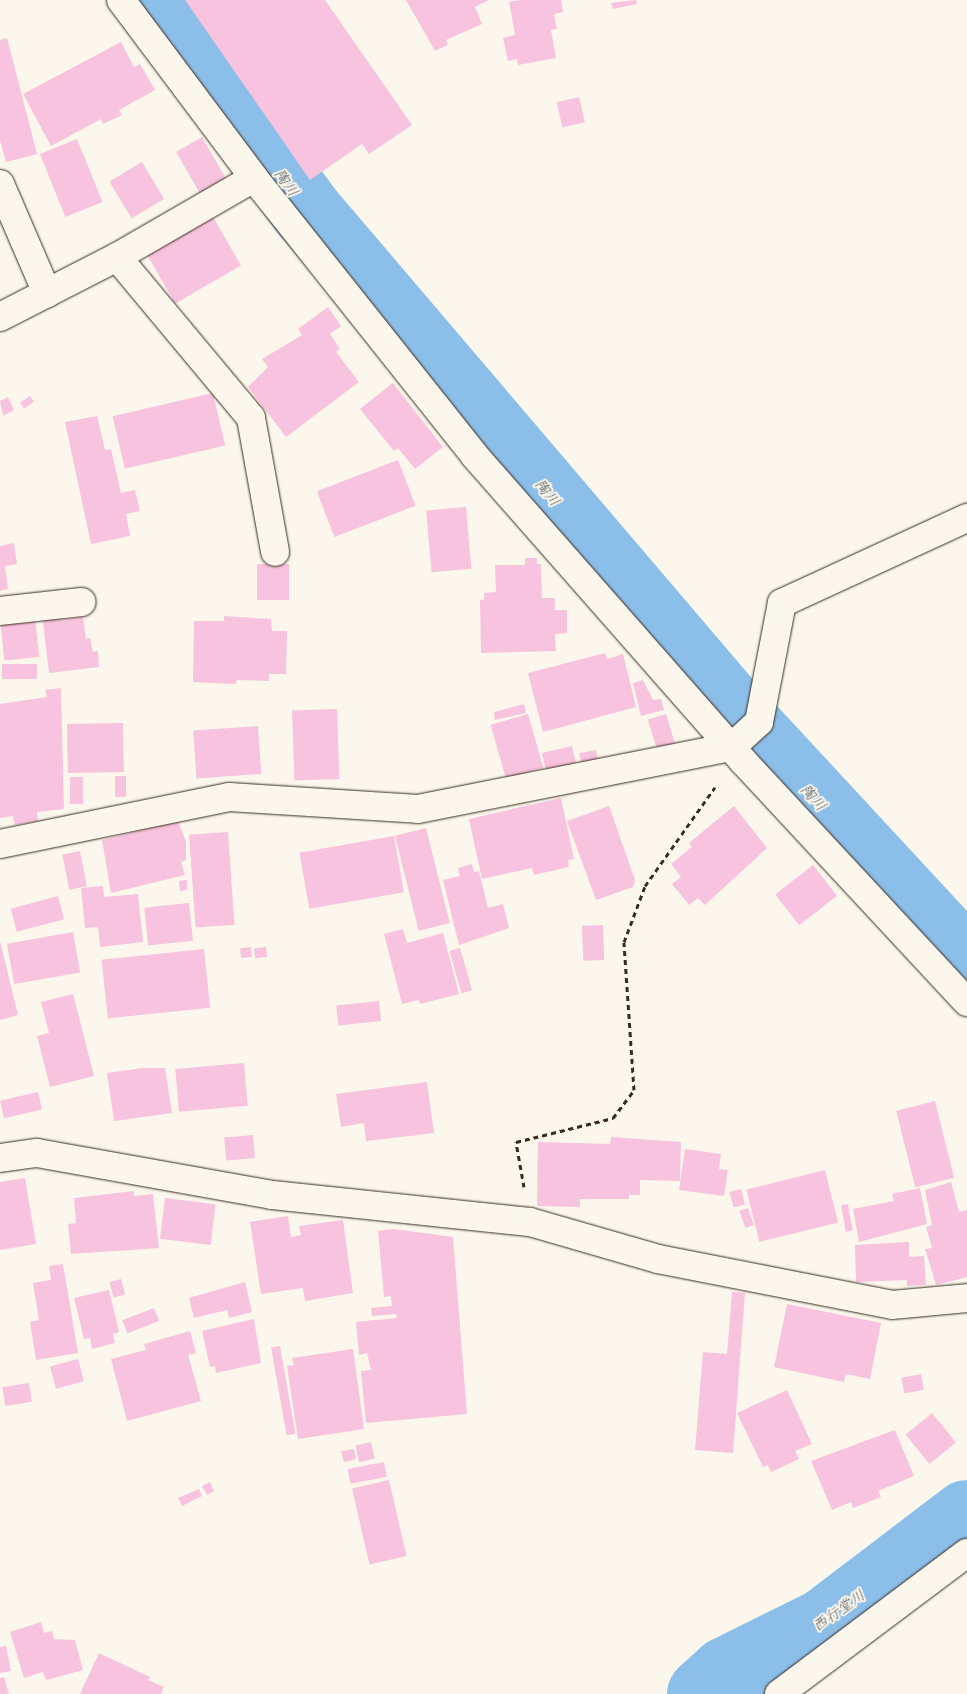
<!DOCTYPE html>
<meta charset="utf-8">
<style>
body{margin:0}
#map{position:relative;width:967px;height:1694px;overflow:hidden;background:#fbf7ec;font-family:"Comic Neue","Klee One",sans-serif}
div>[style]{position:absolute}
.river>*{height:72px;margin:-36px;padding:0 36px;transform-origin:36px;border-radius:36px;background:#8bbee8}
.building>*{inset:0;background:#f8c3de;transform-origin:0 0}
.path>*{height:3px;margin-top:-1.5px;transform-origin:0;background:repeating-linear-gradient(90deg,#3b2a1e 0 5px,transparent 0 9px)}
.roads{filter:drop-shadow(0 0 1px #3b2a1e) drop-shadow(0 0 1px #3b2a1e)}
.street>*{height:28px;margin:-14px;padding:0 14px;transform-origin:14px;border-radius:14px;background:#fbf7ec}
span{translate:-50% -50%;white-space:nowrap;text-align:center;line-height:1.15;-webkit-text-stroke:4px #fbf7ec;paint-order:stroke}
.water-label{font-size:15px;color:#53565b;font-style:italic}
</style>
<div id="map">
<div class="river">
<div style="left:153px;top:0;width:263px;rotate:54deg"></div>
<div style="left:308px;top:213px;width:649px;rotate:49.56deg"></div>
<div style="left:729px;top:707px;width:350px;rotate:47.2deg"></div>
<div style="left:703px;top:1694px;width:31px;rotate:-42deg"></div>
<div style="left:726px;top:1673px;width:110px;rotate:-26.3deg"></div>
<div style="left:825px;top:1624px;width:178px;rotate:-37.3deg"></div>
</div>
<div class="building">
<div style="clip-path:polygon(185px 0,325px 0,412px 125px,369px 154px,362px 144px,310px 180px)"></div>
<div style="clip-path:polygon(406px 0,489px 0,475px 7px,482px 24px,446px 40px,448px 45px,435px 51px)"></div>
<div style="clip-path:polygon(519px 0,561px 0,563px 12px,554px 14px,557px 29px,551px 30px,556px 58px,518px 65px,517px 59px,508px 61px,503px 38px,515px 35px,509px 2px)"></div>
<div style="clip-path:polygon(636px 0,637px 4px,613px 9px,611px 3px)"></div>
<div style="clip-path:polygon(7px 38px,37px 154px,6px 162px,0 140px,0 40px)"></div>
<div style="clip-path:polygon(121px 42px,134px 67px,140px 64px,155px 90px,119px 110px,122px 115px,103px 124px,101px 119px,51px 146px,23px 94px)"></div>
<div style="left:579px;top:97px;width:26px;height:23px;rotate:77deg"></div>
<div style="left:202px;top:137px;width:48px;height:30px;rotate:60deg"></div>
<div style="left:77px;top:139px;width:68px;height:40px;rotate:68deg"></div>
<div style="left:142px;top:162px;width:43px;height:38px;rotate:59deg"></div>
<div style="left:213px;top:217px;width:56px;height:76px;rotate:60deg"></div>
<div style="clip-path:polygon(328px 307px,341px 326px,330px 334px,340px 349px,336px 352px,359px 382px,286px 437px,248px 387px,268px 367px,262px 359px,302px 335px,298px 329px)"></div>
<div style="clip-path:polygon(393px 383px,443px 447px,415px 469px,398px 448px,394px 451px,360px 409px)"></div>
<div style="left:213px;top:393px;width:54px;height:103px;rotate:77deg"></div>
<div style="left:30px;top:396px;width:7px;height:12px;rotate:56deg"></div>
<div style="clip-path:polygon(8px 397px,14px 410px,3px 416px,0 401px)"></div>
<div style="clip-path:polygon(97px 416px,105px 450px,111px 449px,121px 493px,135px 490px,140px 511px,126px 514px,130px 536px,91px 544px,65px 422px)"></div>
<div style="left:398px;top:460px;width:49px;height:87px;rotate:69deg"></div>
<div style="left:466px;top:507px;width:62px;height:40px;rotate:85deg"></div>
<div style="clip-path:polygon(14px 543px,17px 564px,5px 566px,8px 589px,0 591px,0 546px)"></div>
<div style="clip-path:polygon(525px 558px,537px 558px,537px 564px,541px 564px,542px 598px,555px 598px,555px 610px,567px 610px,567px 633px,555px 634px,556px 651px,481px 653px,480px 600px,484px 600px,484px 593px,496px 592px,495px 565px,525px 565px)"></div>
<div style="left:257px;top:564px;width:32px;height:36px"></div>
<div style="clip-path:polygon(59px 613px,60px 620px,83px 617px,86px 639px,90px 638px,93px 652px,98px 651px,99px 667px,49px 673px,43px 622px,45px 615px)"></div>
<div style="clip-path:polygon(224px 616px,271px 619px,272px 631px,287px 631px,286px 674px,269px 674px,269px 681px,237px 680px,236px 684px,193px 682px,194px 621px,224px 621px)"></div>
<div style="left:35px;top:617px;width:40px;height:35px;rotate:84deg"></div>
<div style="clip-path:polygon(605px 653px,607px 659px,623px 654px,636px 707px,543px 732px,528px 673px)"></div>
<div style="left:2px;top:664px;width:35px;height:15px"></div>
<div style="clip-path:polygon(643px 680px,653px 700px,661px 699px,664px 710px,641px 716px,633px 683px)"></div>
<div style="clip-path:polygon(61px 688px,64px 809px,37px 812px,38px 821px,15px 825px,13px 816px,0 818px,0 704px,47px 697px,45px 690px)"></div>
<div style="clip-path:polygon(524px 704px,526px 713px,495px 720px,494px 712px)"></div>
<div style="left:337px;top:709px;width:70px;height:45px;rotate:88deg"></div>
<div style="left:528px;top:714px;width:56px;height:39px;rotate:74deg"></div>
<div style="left:666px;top:714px;width:30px;height:19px;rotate:73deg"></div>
<div style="left:123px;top:723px;width:49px;height:56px;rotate:89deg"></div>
<div style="left:258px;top:726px;width:48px;height:65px;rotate:86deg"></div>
<div style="left:572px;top:746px;width:18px;height:31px;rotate:77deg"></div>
<div style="left:596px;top:750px;width:10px;height:17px;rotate:79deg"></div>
<div style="left:115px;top:776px;width:11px;height:21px"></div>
<div style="left:83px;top:777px;width:27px;height:13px;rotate:90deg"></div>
<div style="clip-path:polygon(561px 798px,574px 859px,568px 860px,569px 867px,534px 875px,532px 868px,482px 879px,469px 819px)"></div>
<div style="clip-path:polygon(609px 806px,635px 880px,633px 887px,596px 900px,567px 821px)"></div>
<div style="clip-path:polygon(734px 806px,767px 848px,705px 905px,698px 898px,689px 905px,672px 884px,681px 877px,671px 864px,692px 847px,689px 843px)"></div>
<div style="clip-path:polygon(178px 821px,186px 842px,186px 860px,181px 862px,185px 875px,111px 893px,102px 840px)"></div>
<div style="left:426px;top:828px;width:98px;height:32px;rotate:76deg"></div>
<div style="left:228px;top:832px;width:93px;height:39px;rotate:86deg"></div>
<div style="left:394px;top:836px;width:57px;height:96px;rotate:80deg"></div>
<div style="left:80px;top:851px;width:36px;height:18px;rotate:79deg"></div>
<div style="clip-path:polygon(472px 864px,474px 872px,479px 871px,488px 908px,503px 904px,509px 928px,459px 945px,443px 880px,460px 876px,458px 868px)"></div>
<div style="left:813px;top:865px;width:39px;height:48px;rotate:52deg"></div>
<div style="clip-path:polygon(187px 880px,187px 890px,180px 891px,179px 881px)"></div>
<div style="clip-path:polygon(103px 886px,104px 897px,138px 894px,143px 942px,100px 947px,98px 927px,85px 928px,81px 888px)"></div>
<div style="left:58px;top:896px;width:24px;height:49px;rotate:75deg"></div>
<div style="left:189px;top:903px;width:38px;height:45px;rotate:84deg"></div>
<div style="left:603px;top:925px;width:35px;height:21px;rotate:88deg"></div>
<div style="clip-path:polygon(403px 929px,407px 943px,443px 933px,459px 994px,420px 1004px,419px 1000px,402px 1004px,384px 934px)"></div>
<div style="left:73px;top:932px;width:41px;height:67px;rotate:80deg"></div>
<div style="clip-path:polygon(0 941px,18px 1015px,0 1020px)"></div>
<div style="left:251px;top:947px;width:10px;height:11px;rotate:84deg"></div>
<div style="left:266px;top:947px;width:10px;height:12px;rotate:84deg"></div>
<div style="left:460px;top:948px;width:44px;height:11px;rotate:74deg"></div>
<div style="left:204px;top:949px;width:59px;height:103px;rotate:84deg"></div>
<div style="clip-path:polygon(73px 994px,94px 1076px,50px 1087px,37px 1036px,49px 1033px,41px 1002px)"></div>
<div style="left:379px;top:1001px;width:20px;height:43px;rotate:84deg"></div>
<div style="left:244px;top:1063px;width:43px;height:69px;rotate:85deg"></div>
<div style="clip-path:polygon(143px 1068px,165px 1068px,172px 1113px,114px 1121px,107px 1073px)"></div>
<div style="clip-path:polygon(427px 1082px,434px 1133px,366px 1141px,364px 1123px,341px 1127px,336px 1094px)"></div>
<div style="left:38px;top:1092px;width:18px;height:39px;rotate:77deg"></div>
<div style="left:935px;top:1101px;width:79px;height:40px;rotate:76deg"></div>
<div style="left:253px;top:1135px;width:23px;height:29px;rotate:85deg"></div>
<div style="clip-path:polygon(611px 1137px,681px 1142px,680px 1181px,640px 1180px,640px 1195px,629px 1195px,629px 1199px,580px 1199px,580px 1207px,537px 1206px,538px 1142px,610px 1144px)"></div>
<div style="clip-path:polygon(685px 1149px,721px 1154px,719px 1169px,728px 1170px,724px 1196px,679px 1190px)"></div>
<div style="left:825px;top:1170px;width:54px;height:81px;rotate:76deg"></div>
<div style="clip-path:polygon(25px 1178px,36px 1244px,0 1250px,0 1182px)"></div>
<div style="clip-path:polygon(951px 1182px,959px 1212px,967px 1210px,967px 1277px,936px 1285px,925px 1249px,932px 1248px,926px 1227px,932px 1225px,925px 1190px)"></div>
<div style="clip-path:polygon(920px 1188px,927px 1224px,859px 1242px,853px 1209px,894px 1201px,892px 1194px)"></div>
<div style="left:741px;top:1189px;width:16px;height:12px;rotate:75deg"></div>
<div style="clip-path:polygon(134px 1191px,134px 1196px,153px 1194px,159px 1248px,71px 1254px,68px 1224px,76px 1223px,74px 1198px)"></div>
<div style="left:165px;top:1198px;width:51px;height:41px;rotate:7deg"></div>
<div style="left:848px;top:1204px;width:27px;height:7px;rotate:80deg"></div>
<div style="left:748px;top:1208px;width:18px;height:9px;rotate:71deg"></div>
<div style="clip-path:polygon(288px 1216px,291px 1237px,301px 1235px,299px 1226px,343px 1220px,353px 1293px,305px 1301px,303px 1288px,261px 1294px,250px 1222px)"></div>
<div style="clip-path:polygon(394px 1229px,453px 1237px,467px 1414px,366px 1423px,361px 1371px,371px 1370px,367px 1353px,359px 1355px,356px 1322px,397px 1318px,396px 1314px,372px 1316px,371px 1308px,392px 1306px,391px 1296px,384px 1297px,378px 1231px)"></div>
<div style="clip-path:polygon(909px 1242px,909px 1257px,924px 1256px,926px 1285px,907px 1286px,907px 1280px,856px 1282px,855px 1245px)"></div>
<div style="clip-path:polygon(63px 1264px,78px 1353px,36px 1360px,30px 1322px,39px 1320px,33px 1283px,51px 1280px,49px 1266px)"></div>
<div style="left:121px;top:1279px;width:16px;height:12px;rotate:75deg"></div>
<div style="clip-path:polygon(245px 1282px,252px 1312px,229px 1318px,227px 1310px,194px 1318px,189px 1298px)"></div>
<div style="clip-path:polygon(109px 1290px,119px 1332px,113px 1334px,115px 1343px,92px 1349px,90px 1338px,84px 1339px,74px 1298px)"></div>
<div style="clip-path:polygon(732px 1292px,745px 1293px,733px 1453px,695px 1450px,703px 1352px,727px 1354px)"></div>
<div style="clip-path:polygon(787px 1304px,881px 1323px,870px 1379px,846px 1374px,844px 1382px,774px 1367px)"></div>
<div style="left:154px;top:1308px;width:14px;height:34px;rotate:69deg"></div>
<div style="clip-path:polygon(254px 1319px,261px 1363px,216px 1373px,215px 1366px,210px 1367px,202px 1331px)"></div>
<div style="clip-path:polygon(190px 1331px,196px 1353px,188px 1355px,201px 1401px,127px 1421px,111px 1359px,146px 1350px,144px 1344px)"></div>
<div style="left:280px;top:1346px;width:89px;height:9px;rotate:80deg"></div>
<div style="clip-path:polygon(353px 1349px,364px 1429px,298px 1439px,287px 1366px,294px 1365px,292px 1358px)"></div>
<div style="left:78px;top:1359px;width:23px;height:29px;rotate:75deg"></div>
<div style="left:921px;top:1374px;width:16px;height:20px;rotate:79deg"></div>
<div style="left:29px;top:1383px;width:19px;height:27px;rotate:81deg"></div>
<div style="clip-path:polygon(787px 1390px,812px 1444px,795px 1451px,799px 1459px,771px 1472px,768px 1465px,763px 1467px,737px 1413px)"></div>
<div style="left:932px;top:1413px;width:38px;height:34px;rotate:51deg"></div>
<div style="clip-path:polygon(895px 1430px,914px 1476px,878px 1491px,881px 1497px,853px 1508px,851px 1502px,832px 1510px,811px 1461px)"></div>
<div style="left:371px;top:1442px;width:17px;height:16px;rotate:77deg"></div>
<div style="clip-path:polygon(354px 1449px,356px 1459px,344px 1462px,341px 1451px)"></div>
<div style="left:384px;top:1462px;width:15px;height:37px;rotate:79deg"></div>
<div style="left:389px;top:1480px;width:78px;height:38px;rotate:77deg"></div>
<div style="clip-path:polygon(210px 1482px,214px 1491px,207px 1495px,202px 1486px)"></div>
<div style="clip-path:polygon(199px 1489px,202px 1496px,182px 1506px,178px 1498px)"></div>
<div style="clip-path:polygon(41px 1622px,44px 1633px,52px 1631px,54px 1639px,75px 1640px,83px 1670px,46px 1680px,43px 1672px,24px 1678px,10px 1632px)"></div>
<div style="clip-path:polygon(6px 1646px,11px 1671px,0 1673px,0 1647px)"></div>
<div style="clip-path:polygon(99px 1653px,150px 1677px,148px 1680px,164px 1687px,161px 1694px,80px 1694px)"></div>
<div style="clip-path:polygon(4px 1677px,9px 1694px,0 1694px,0 1678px)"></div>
</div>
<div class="path">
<div style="left:524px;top:1187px;width:46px;rotate:-100.1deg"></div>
<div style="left:516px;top:1142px;width:100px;rotate:-13.9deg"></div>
<div style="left:613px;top:1118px;width:35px;rotate:-53deg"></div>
<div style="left:634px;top:1090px;width:148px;rotate:-93.9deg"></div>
<div style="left:624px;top:942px;width:60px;rotate:-69.4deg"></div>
<div style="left:645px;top:886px;width:121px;rotate:-54.7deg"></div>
</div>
<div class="roads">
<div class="street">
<div style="left:121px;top:0;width:222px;rotate:53.2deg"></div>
<div style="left:254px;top:178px;width:355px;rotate:51.5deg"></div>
<div style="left:475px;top:456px;width:406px;rotate:48.7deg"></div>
<div style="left:743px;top:761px;width:329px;rotate:47.1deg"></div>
<div style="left:0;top:184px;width:119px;rotate:66.7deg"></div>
<div style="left:117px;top:257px;width:209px;rotate:50.2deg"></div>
<div style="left:251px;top:418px;width:136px;rotate:79.8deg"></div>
<div style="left:0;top:317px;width:131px;rotate:-27.1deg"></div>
<div style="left:117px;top:257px;width:158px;rotate:-30deg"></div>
<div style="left:0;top:611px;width:82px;rotate:-6.3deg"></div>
<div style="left:0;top:844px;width:234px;rotate:-11.6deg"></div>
<div style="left:229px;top:797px;width:189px;rotate:3.6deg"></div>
<div style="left:418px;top:809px;width:320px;rotate:-11.2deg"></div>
<div style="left:732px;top:747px;width:37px;rotate:-43deg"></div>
<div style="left:759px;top:722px;width:121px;rotate:-79.1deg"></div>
<div style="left:782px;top:603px;width:204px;rotate:-24.7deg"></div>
<div style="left:0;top:1158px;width:37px;rotate:-8deg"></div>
<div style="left:37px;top:1153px;width:239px;rotate:10.1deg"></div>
<div style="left:272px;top:1195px;width:259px;rotate:6deg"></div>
<div style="left:530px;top:1222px;width:133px;rotate:16.1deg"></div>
<div style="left:658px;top:1259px;width:238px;rotate:11.1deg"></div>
<div style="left:892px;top:1305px;width:75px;rotate:-5.3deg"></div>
<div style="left:779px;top:1694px;width:235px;rotate:-36.9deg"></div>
</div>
</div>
<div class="water-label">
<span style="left:286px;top:183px;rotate:54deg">陶川</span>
<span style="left:547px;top:493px;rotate:50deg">陶川</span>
<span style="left:813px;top:798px;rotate:47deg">陶川</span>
<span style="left:839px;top:1611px;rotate:-35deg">西行堂川</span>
</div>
</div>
